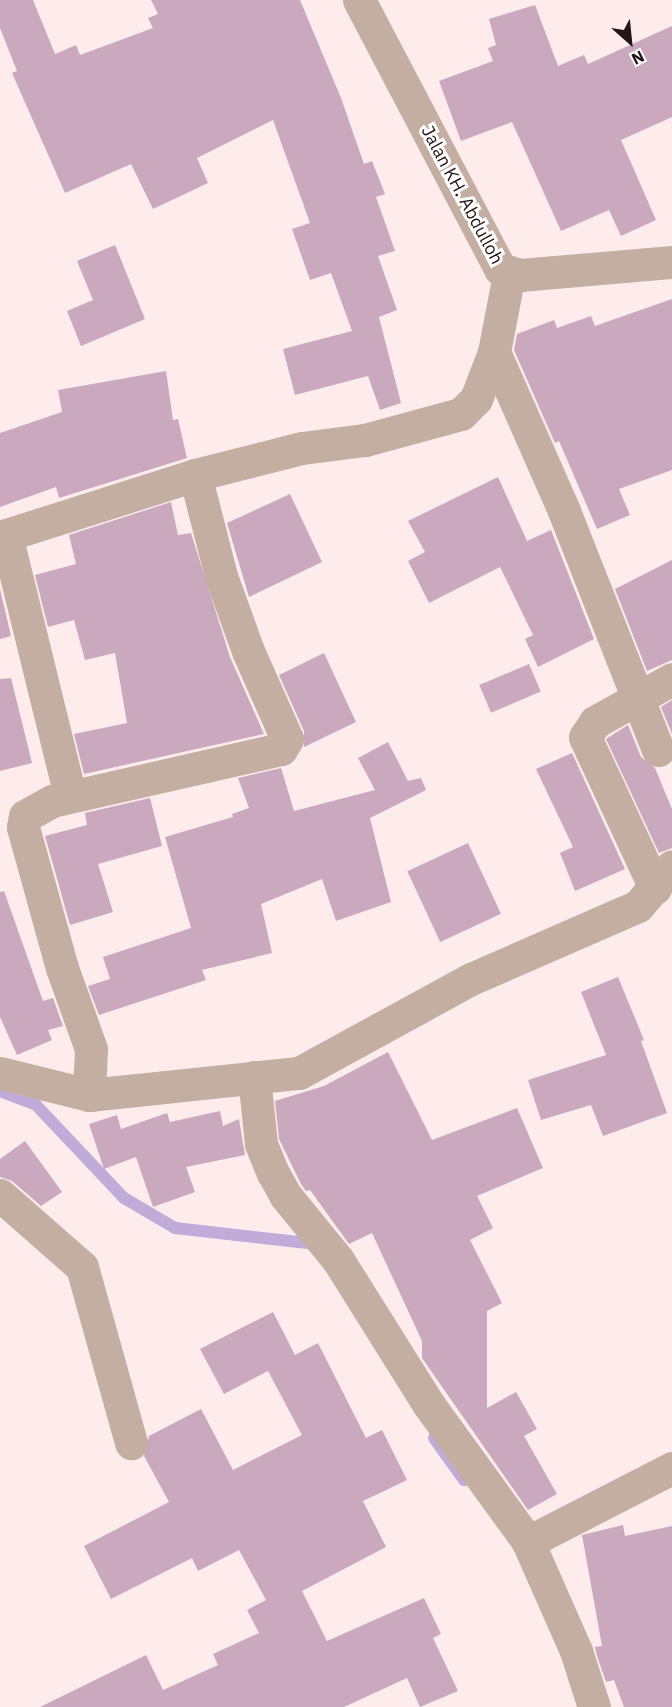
<!DOCTYPE html>
<style>
body{margin:0}
#map{position:relative;width:672px;height:1707px;overflow:hidden;background:#feeced;font-family:"IBM Plex Sans",sans-serif}
div>[style]{position:absolute}
.stream>*{height:12px;margin:-6px;padding:0 6px;transform-origin:6px;border-radius:6px;background:#c0abd9}
.building>*{inset:0;background:#caa8bd;transform-origin:0 0}
.street>*{height:33px;margin:-16.5px;padding:0 16.5px;transform-origin:16.5px;border-radius:16.5px;background:#c4aea2}
span{translate:-50% -50%;white-space:nowrap;text-align:center;line-height:1.15;-webkit-text-stroke:6px #fff;paint-order:stroke}
.street-label{font-size:18px;color:#241516}
.north{position:absolute;left:600px;top:12px;width:60px;height:60px;-webkit-text-stroke:4px #fff;paint-order:stroke;rotate:153deg;font-size:16px;font-weight:700;line-height:24px;text-align:center;color:#241516}
.north::after{content:'';display:block;margin:auto;width:21px;height:27px;background:#241516;clip-path:polygon(50% 0,100% 100%,50% 72%,0 100%)}
</style>
<div id="map">
<div class="stream">
<div style="left:0;top:1091px;width:39px;rotate:21deg"></div>
<div style="left:36px;top:1105px;width:128px;rotate:46.6deg"></div>
<div style="left:124px;top:1198px;width:59px;rotate:30.5deg"></div>
<div style="left:175px;top:1228px;width:142px;rotate:6.5deg"></div>
<div style="left:434px;top:1438px;width:52px;rotate:54.5deg"></div>
</div>
<div class="building">
<div style="clip-path:polygon(0 0,33px 0,55px 54px,76px 45px,80px 55px,153px 28px,148px 18px,158px 14px,151px 0,300px 0,341px 98px,364px 164px,372px 161px,385px 194px,376px 197px,395px 251px,378px 256px,397px 310px,379px 317px,401px 403px,380px 410px,368px 376px,295px 395px,283px 349px,352px 331px,331px 273px,310px 280px,292px 229px,310px 223px,273px 120px,197px 158px,208px 183px,153px 209px,131px 164px,65px 193px,12px 73px,17px 71px,0 28px)"></div>
<div style="clip-path:polygon(535px 5px,558px 66px,584px 55px,588px 64px,672px 26px,672px 117px,621px 140px,656px 220px,621px 236px,609px 210px,561px 231px,512px 122px,461px 141px,439px 81px,493px 61px,488px 48px,496px 45px,489px 19px)"></div>
<div style="clip-path:polygon(115px 245px,145px 319px,81px 346px,67px 311px,93px 300px,77px 261px)"></div>
<div style="clip-path:polygon(672px 299px,672px 470px,619px 489px,630px 515px,597px 529px,559px 441px,555px 443px,514px 350px,517px 334px,554px 320px,557px 328px,591px 316px,595px 326px)"></div>
<div style="clip-path:polygon(166px 371px,173px 420px,178px 419px,187px 458px,59px 498px,56px 487px,0 507px,0 433px,62px 412px,58px 390px)"></div>
<div style="clip-path:polygon(498px 477px,527px 541px,551px 530px,594px 639px,538px 667px,525px 639px,533px 635px,500px 567px,429px 603px,408px 561px,425px 552px,408px 521px)"></div>
<div style="clip-path:polygon(290px 494px,322px 562px,249px 597px,227px 523px)"></div>
<div style="clip-path:polygon(171px 502px,178px 535px,191px 533px,230px 657px,264px 734px,84px 774px,74px 734px,127px 723px,115px 653px,85px 660px,74px 620px,48px 627px,35px 575px,76px 564px,69px 535px)"></div>
<div style="clip-path:polygon(672px 560px,672px 660px,647px 671px,615px 589px)"></div>
<div style="clip-path:polygon(0 589px,11px 636px,0 639px)"></div>
<div style="clip-path:polygon(324px 653px,356px 722px,304px 747px,304px 731px,279px 675px)"></div>
<div style="left:529px;top:664px;width:30px;height:54px;rotate:67deg"></div>
<div style="clip-path:polygon(11px 678px,32px 763px,0 771px,0 679px)"></div>
<div style="clip-path:polygon(672px 700px,672px 734px,661px 707px)"></div>
<div style="clip-path:polygon(628px 725px,641px 757px,655px 768px,672px 809px,672px 848px,659px 853px,606px 739px)"></div>
<div style="clip-path:polygon(388px 742px,408px 781px,421px 778px,426px 790px,370px 818px,391px 902px,336px 921px,322px 879px,261px 904px,272px 953px,202px 970px,206px 980px,99px 1015px,88px 986px,110px 979px,103px 957px,191px 928px,165px 837px,233px 817px,232px 814px,249px 808px,238px 778px,281px 768px,294px 811px,375px 790px,358px 758px)"></div>
<div style="clip-path:polygon(572px 753px,625px 869px,575px 891px,560px 853px,573px 847px,536px 769px)"></div>
<div style="clip-path:polygon(150px 798px,162px 846px,98px 864px,113px 912px,70px 925px,45px 836px,87px 825px,85px 813px)"></div>
<div style="left:468px;top:843px;width:78px;height:67px;rotate:65deg"></div>
<div style="clip-path:polygon(4px 891px,43px 1001px,53px 998px,63px 1026px,48px 1030px,52px 1040px,17px 1055px,0 1017px,0 892px)"></div>
<div style="clip-path:polygon(618px 977px,644px 1040px,641px 1041px,667px 1113px,603px 1136px,591px 1105px,541px 1120px,528px 1080px,606px 1055px,581px 992px)"></div>
<div style="clip-path:polygon(388px 1052px,432px 1140px,517px 1108px,543px 1168px,477px 1196px,493px 1228px,470px 1240px,502px 1303px,487px 1311px,487px 1408px,516px 1392px,537px 1429px,524px 1436px,557px 1494px,528px 1510px,422px 1358px,422px 1341px,372px 1233px,349px 1244px,310px 1190px,306px 1191px,301px 1184px,279px 1139px,275px 1101px,324px 1086px)"></div>
<div style="clip-path:polygon(220px 1111px,223px 1126px,239px 1119px,245px 1155px,186px 1167px,195px 1192px,153px 1207px,136px 1157px,104px 1169px,89px 1124px,117px 1115px,121px 1129px,167px 1113px,170px 1122px)"></div>
<div style="clip-path:polygon(25px 1141px,62px 1192px,41px 1206px,12px 1181px,0 1177px,0 1159px)"></div>
<div style="clip-path:polygon(273px 1312px,295px 1355px,318px 1343px,366px 1438px,382px 1430px,407px 1480px,363px 1501px,386px 1547px,302px 1591px,327px 1641px,424px 1598px,441px 1634px,433px 1638px,458px 1691px,420px 1707px,407px 1678px,344px 1707px,40px 1707px,146px 1655px,163px 1690px,218px 1665px,213px 1654px,259px 1633px,247px 1610px,266px 1600px,239px 1550px,198px 1571px,192px 1558px,111px 1599px,84px 1546px,169px 1502px,144px 1456px,149px 1436px,201px 1409px,233px 1470px,302px 1435px,268px 1371px,224px 1394px,200px 1349px)"></div>
<div style="clip-path:polygon(623px 1525px,625px 1536px,672px 1526px,672px 1707px,624px 1707px,614px 1680px,606px 1682px,597px 1656px,595px 1647px,602px 1646px,582px 1535px)"></div>
</div>
<div class="street">
<div style="left:359px;top:0;width:304px;rotate:62.3deg"></div>
<div style="left:500px;top:269px;width:21px;rotate:17deg"></div>
<div style="left:520px;top:275px;width:153px;rotate:-4.9deg"></div>
<div style="left:494px;top:352px;width:174px;rotate:66.2deg"></div>
<div style="left:564px;top:511px;width:257px;rotate:68.5deg"></div>
<div style="left:6px;top:535px;width:269px;rotate:76.2deg"></div>
<div style="left:0;top:537px;width:205px;rotate:-17.6deg"></div>
<div style="left:195px;top:475px;width:110px;rotate:-14.2deg"></div>
<div style="left:302px;top:448px;width:64px;rotate:-7.2deg"></div>
<div style="left:365px;top:440px;width:99px;rotate:-15.2deg"></div>
<div style="left:461px;top:414px;width:21px;rotate:-45deg"></div>
<div style="left:476px;top:399px;width:50px;rotate:-69deg"></div>
<div style="left:494px;top:352px;width:79px;rotate:-79.1deg"></div>
<div style="left:655px;top:888px;width:166px;rotate:-114.9deg"></div>
<div style="left:585px;top:737px;width:18px;rotate:-56deg"></div>
<div style="left:595px;top:722px;width:88px;rotate:-29.2deg"></div>
<div style="left:0;top:1073px;width:92px;rotate:13.9deg"></div>
<div style="left:89px;top:1095px;width:211px;rotate:-6deg"></div>
<div style="left:299px;top:1073px;width:196px;rotate:-28.7deg"></div>
<div style="left:471px;top:979px;width:182px;rotate:-23.6deg"></div>
<div style="left:638px;top:906px;width:52px;rotate:-49.6deg"></div>
<div style="left:254px;top:1077px;width:67px;rotate:84deg"></div>
<div style="left:261px;top:1144px;width:31px;rotate:68deg"></div>
<div style="left:273px;top:1173px;width:25px;rotate:61deg"></div>
<div style="left:285px;top:1195px;width:84px;rotate:50.8deg"></div>
<div style="left:338px;top:1260px;width:171px;rotate:57.9deg"></div>
<div style="left:429px;top:1405px;width:169px;rotate:54.1deg"></div>
<div style="left:528px;top:1542px;width:119px;rotate:66.2deg"></div>
<div style="left:576px;top:1651px;width:59px;rotate:72.2deg"></div>
<div style="left:89px;top:1095px;width:46px;rotate:-87.5deg"></div>
<div style="left:91px;top:1049px;width:86px;rotate:-109.7deg"></div>
<div style="left:62px;top:968px;width:146px;rotate:-105.5deg"></div>
<div style="left:23px;top:827px;width:11px;rotate:-80deg"></div>
<div style="left:25px;top:816px;width:31px;rotate:-29deg"></div>
<div style="left:52px;top:801px;width:235px;rotate:-12.8deg"></div>
<div style="left:281px;top:749px;width:12px;rotate:-59deg"></div>
<div style="left:287px;top:739px;width:96px;rotate:-113.9deg"></div>
<div style="left:248px;top:651px;width:80px;rotate:-109.8deg"></div>
<div style="left:221px;top:576px;width:104px;rotate:-104.4deg"></div>
<div style="left:0;top:1195px;width:109px;rotate:41.3deg"></div>
<div style="left:82px;top:1267px;width:183px;rotate:74.4deg"></div>
<div style="left:528px;top:1542px;width:162px;rotate:-27.2deg"></div>
</div>
<div class="street-label">
<span style="left:462px;top:195px;rotate:62deg">Jalan KH. Abdulloh</span>
</div>
<div class="north">N</div>
</div>
